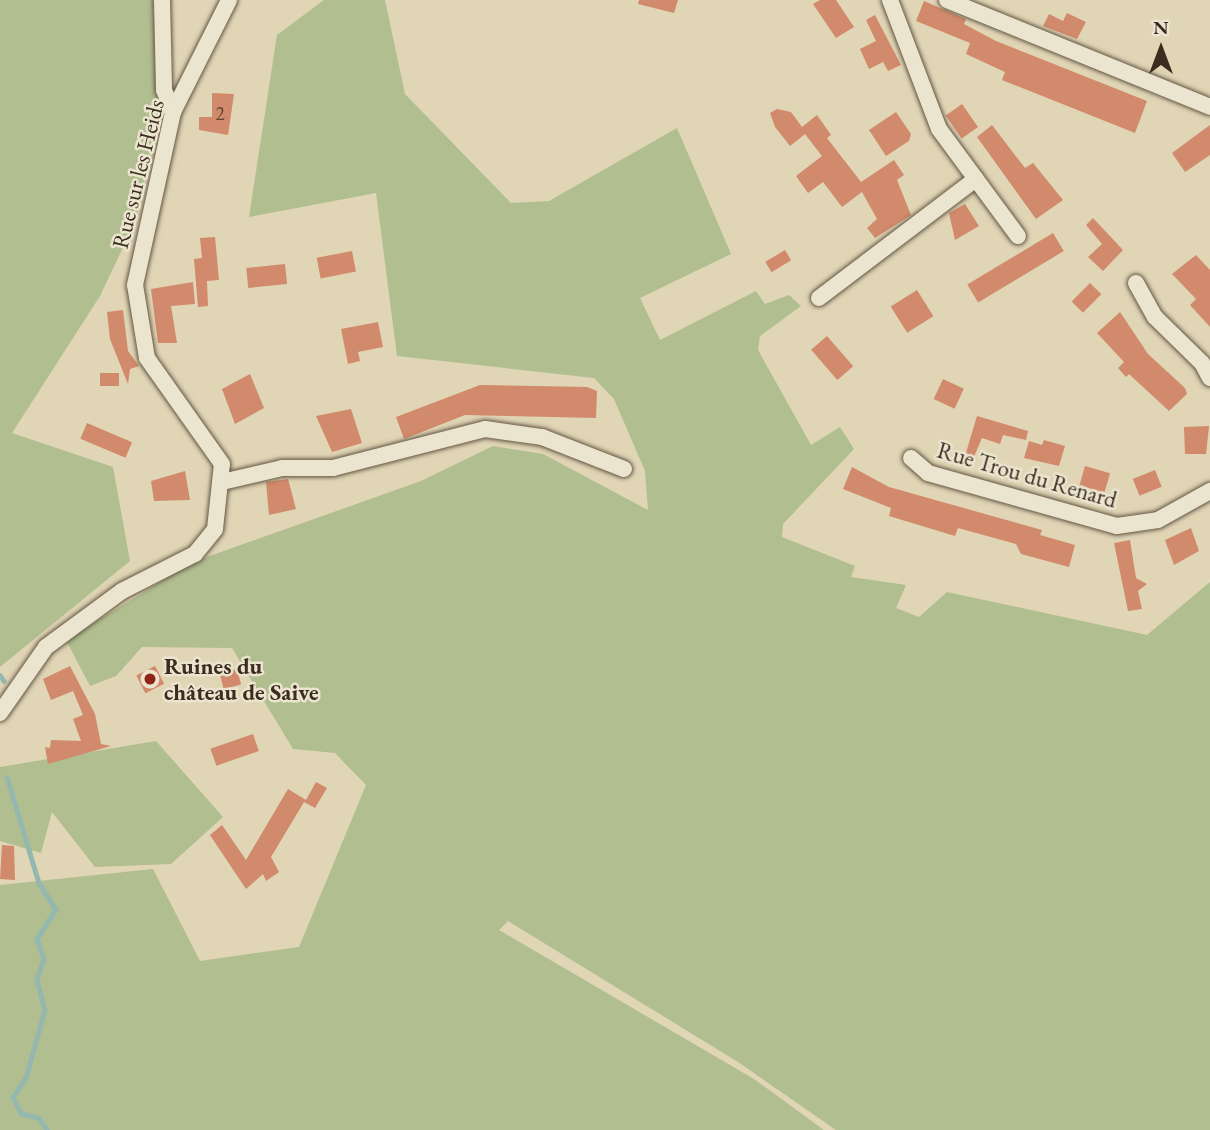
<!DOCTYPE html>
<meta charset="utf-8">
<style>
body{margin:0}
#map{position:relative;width:1210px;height:1130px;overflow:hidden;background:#e0d5b5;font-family:"EB Garamond",serif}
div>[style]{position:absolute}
.green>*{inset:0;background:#b0be90}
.stream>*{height:4.5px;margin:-2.25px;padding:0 2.25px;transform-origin:2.25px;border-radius:2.25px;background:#94b8af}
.building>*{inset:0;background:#d18a6b;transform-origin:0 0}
.roads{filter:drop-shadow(0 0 2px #645644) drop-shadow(0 0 2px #645644)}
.minor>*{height:16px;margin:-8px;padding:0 8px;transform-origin:8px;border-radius:8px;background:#ebe4cf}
.dots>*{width:19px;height:19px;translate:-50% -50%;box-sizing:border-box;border:4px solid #ebe4cf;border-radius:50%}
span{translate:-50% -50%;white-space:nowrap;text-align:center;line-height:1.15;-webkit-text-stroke:5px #ebe4cf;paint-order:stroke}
.number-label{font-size:19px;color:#604432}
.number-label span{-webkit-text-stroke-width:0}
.street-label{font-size:23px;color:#3b2c1f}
.poi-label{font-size:23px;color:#3b2c1f;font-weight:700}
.left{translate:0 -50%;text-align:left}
.north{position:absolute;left:1126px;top:14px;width:70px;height:70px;-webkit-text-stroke:5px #ebe4cf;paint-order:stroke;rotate:0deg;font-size:19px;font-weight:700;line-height:28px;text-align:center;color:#3b2c1f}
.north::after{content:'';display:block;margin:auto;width:24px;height:32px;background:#3b2c1f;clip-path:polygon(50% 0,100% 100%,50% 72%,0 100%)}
</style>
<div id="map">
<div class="green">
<div style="clip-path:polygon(0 0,153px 0,158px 115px,136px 220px,100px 296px,12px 433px,113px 467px,130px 561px,0 667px)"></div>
<div style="clip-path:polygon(324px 0,385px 0,405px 94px,511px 203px,549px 201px,677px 128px,731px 254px,640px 298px,660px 340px,756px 291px,765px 304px,789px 295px,801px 306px,760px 336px,758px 350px,811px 445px,840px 427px,854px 449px,783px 524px,782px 537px,855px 566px,851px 577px,906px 585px,896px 608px,919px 617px,947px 592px,1147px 635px,1210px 582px,1210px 1130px,836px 1130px,738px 1062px,508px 921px,499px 930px,754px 1079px,824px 1130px,0 1130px,0 885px,153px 869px,200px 961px,299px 947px,366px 785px,335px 753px,293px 749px,232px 648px,142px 647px,116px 676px,90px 686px,66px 640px,193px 562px,421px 481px,493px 446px,543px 454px,648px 510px,645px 471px,614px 399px,594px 378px,397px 356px,376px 193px,249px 217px,277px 35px)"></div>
<div style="clip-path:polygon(156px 741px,223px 817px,171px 864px,95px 867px,52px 812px,41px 853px,0 841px,0 767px)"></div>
</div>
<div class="stream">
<div style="left:0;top:675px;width:7px;rotate:56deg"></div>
<div style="left:7px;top:777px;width:111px;rotate:73.2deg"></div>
<div style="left:39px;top:883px;width:31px;rotate:57deg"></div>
<div style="left:56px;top:909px;width:36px;rotate:122deg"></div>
<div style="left:37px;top:939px;width:21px;rotate:71deg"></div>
<div style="left:44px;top:959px;width:21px;rotate:109deg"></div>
<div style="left:37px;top:979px;width:32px;rotate:76deg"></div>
<div style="left:45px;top:1010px;width:71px;rotate:105.6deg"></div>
<div style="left:26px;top:1078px;width:23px;rotate:124deg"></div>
<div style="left:13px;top:1097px;width:18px;rotate:63deg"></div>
<div style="left:21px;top:1113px;width:19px;rotate:16deg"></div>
<div style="left:39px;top:1118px;width:14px;rotate:56deg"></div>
</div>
<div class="building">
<div style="clip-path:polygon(639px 0,678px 0,674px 13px,638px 4px)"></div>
<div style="clip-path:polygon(820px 0,836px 0,854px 27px,836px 38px,813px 4px)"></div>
<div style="clip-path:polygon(924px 1px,966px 19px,964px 24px,996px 41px,1147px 101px,1135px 133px,1002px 80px,1005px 72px,966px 54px,970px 43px,916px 21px)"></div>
<div style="clip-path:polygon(1067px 13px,1086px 22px,1077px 39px,1043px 26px,1049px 14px,1063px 21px)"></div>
<div style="clip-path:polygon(875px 15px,901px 65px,888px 71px,883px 62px,869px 69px,860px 49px,876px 41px,866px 20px)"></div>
<div style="clip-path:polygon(212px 93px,234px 94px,228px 135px,199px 130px,199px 117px,212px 117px)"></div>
<div style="left:962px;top:104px;width:28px;height:20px;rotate:55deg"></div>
<div style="clip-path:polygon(777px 109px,791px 112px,802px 127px,817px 115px,831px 135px,827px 138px,861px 182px,894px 160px,904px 175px,897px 180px,911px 215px,875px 238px,867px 228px,877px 219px,862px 192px,842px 207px,823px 182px,808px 193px,796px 176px,822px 156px,805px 134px,790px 146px,775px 127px,770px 113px)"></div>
<div style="clip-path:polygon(896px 112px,911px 134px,909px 141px,886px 156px,869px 130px)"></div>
<div style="clip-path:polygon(992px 125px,1025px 168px,1033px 163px,1063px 200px,1036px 219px,977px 137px)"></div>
<div style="clip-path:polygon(1210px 125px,1210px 155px,1185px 172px,1172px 153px)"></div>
<div style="clip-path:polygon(965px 204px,979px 226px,955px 240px,949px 213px)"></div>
<div style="clip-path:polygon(1093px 218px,1123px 250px,1103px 271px,1088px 257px,1102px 244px,1086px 225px)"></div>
<div style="left:1053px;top:233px;width:21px;height:100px;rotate:59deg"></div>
<div style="clip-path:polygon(215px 237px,219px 280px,207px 281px,208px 306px,198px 307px,194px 259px,202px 258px,200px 238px)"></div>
<div style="left:785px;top:250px;width:12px;height:23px;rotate:59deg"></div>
<div style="left:352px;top:251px;width:21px;height:36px;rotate:79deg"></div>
<div style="clip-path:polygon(1196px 255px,1210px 270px,1210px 327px,1190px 305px,1196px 299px,1172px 274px)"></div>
<div style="left:285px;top:264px;width:20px;height:39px;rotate:84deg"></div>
<div style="clip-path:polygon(193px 282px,195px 304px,171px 306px,177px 343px,158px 343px,151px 289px)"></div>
<div style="left:1090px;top:283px;width:16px;height:26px;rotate:45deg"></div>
<div style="left:917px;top:290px;width:31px;height:31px;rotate:58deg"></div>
<div style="clip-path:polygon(123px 310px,128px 351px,139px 366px,130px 369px,128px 384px,110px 339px,107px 312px)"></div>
<div style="clip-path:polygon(1120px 312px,1148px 354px,1185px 388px,1187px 394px,1169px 411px,1129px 374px,1126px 377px,1118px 368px,1124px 362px,1097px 333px)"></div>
<div style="clip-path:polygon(378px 322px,383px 347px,358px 352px,360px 361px,348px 364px,341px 329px)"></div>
<div style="left:827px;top:336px;width:40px;height:21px;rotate:49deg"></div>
<div style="left:100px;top:373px;width:19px;height:13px"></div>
<div style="clip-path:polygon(250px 374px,264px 408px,235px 424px,222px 389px)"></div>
<div style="left:943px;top:379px;width:23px;height:22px;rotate:25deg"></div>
<div style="clip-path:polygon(480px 385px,587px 387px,597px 391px,596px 418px,465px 415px,404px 439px,396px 417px)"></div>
<div style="clip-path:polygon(351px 409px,362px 443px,332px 452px,316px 416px)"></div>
<div style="clip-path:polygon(977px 416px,1028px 431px,1026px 440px,1003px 435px,1000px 444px,982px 438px,973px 459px,965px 456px)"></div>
<div style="left:87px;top:423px;width:49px;height:17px;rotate:23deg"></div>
<div style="clip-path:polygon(1209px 426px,1206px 454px,1185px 454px,1184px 427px)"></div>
<div style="clip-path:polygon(1044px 440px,1065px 446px,1059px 466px,1024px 458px,1029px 441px,1042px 445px)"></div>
<div style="left:1085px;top:466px;width:26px;height:20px;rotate:16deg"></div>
<div style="clip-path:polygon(852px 467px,889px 487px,1042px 530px,1040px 535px,1075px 545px,1069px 567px,1021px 554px,1016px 544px,958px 528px,955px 536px,889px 516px,891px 508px,843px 489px)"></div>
<div style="left:1155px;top:470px;width:18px;height:24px;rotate:68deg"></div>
<div style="clip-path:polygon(185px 471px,190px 500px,154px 501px,151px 481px)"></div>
<div style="clip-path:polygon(288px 479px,296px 509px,269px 515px,266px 482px)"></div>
<div style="clip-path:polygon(1191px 528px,1199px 551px,1174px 565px,1165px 540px)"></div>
<div style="clip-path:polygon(1130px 540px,1136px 578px,1147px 584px,1138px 591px,1142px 609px,1128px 611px,1114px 543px)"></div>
<div style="clip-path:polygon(70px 666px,95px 714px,101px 744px,111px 746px,48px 764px,45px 747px,50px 748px,51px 740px,81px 741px,73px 719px,83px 715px,73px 691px,51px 700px,43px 679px)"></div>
<div style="left:155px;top:666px;width:20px;height:21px;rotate:63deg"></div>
<div style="left:237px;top:669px;width:16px;height:18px;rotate:75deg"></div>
<div style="left:253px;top:734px;width:18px;height:45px;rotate:71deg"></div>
<div style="clip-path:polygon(316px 782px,327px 788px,315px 808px,304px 802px,271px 857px,279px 872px,266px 881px,263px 874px,246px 889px,210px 835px,222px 825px,246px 860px,288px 789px,306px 800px)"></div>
<div style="clip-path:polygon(2px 845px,14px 846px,15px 880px,0 879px)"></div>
</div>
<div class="roads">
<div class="minor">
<div style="left:162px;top:0;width:90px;rotate:88.7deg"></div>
<div style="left:164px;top:90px;width:24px;rotate:68deg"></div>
<div style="left:890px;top:0;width:138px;rotate:69.2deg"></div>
<div style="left:939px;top:129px;width:133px;rotate:53.6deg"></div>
<div style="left:947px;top:0;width:284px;rotate:22.1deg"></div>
<div style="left:1136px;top:283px;width:39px;rotate:61deg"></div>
<div style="left:1155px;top:317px;width:66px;rotate:44.4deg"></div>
<div style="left:1202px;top:363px;width:17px;rotate:62deg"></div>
<div style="left:819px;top:298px;width:197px;rotate:-37.2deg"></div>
<div style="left:911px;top:458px;width:23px;rotate:41deg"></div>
<div style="left:928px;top:473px;width:196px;rotate:15.7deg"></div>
<div style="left:1117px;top:526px;width:41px;rotate:-8.3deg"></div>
<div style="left:1158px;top:520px;width:60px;rotate:-29.1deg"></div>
<div style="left:222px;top:482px;width:62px;rotate:-13.1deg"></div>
<div style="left:282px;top:468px;width:51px"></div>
<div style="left:333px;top:468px;width:157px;rotate:-14.4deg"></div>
<div style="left:485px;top:429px;width:58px;rotate:8deg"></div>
<div style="left:542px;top:437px;width:88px;rotate:21.3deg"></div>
<div style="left:0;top:713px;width:80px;rotate:-55.1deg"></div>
<div style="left:46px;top:647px;width:94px;rotate:-36.4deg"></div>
<div style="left:122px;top:591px;width:82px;rotate:-26.9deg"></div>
<div style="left:195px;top:554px;width:32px;rotate:-51deg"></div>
<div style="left:215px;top:529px;width:65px;rotate:-83.9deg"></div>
<div style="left:222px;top:464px;width:130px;rotate:-125.3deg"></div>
<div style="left:147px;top:358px;width:74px;rotate:-99.3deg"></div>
<div style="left:135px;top:285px;width:177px;rotate:-77.6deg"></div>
<div style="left:173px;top:112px;width:125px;rotate:-63.4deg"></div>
</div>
</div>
<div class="dots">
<div style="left:150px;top:679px;background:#8f2418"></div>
</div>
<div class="number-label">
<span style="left:220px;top:114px">2</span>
</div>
<div class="street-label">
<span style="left:138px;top:174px;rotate:-76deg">Rue sur les Heids</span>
<span style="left:1027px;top:475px;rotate:16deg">Rue Trou du Renard</span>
</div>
<div class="poi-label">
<span class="left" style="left:164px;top:679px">Ruines du<br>château de Saive</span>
</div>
<div class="north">N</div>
</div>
